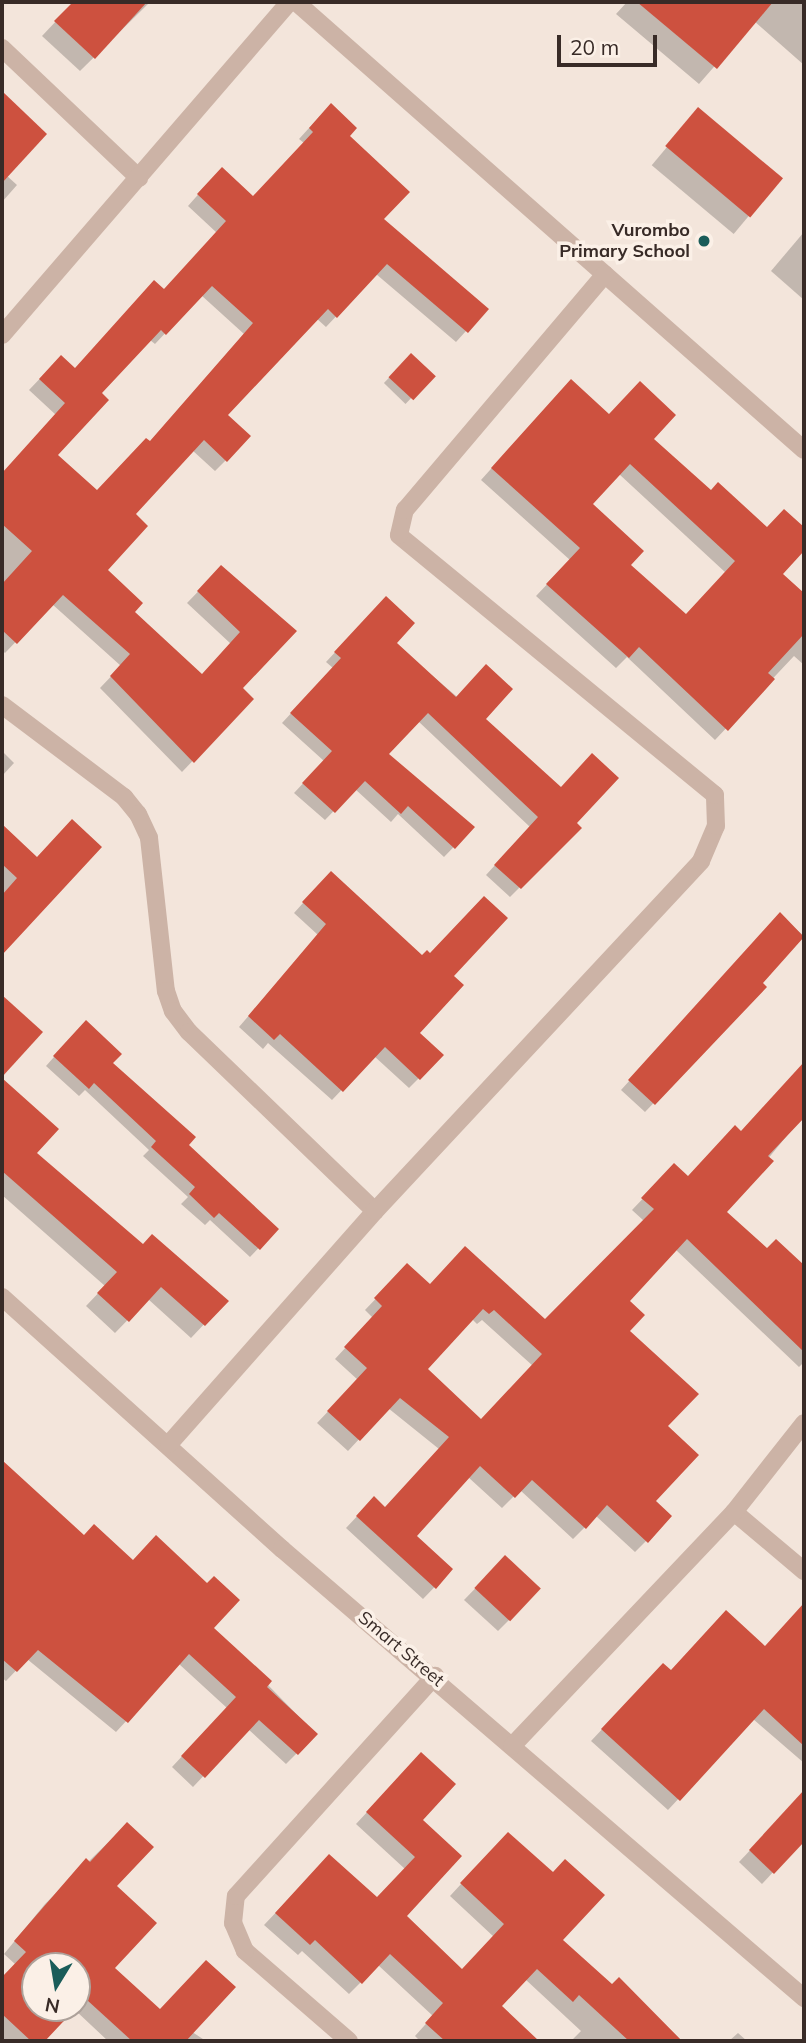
<!DOCTYPE html>
<style>
body{margin:0}
#map{position:relative;width:806px;height:2043px;overflow:hidden;background:#f3e5db;font-family:Mulish,sans-serif}
div>[style]{position:absolute}
.shadow>*{inset:0;background:#0003;transform-origin:0 0}
.building>*{inset:0;background:#cd513f;transform-origin:0 0}
.street>*{height:18px;margin:-9px;padding:0 9px;transform-origin:9px;border-radius:9px;background:#ccb3a6}
.dots>*{width:19px;height:19px;translate:-50% -50%;box-sizing:border-box;border:4px solid #fbf0e7;border-radius:50%}
span{translate:-50% -50%;white-space:nowrap;text-align:center;line-height:1.15;-webkit-text-stroke:7px #fbf0e7;paint-order:stroke}
.poi-label{font-size:18px;color:#382b27;font-weight:700}
.right{translate:-100% -50%;text-align:right}
.street-label{font-size:18px;color:#382b27}
.frame{position:absolute;inset:0;border:4px solid #382b27;pointer-events:none}
.north{position:absolute;left:21px;top:1952px;width:70px;height:70px;box-sizing:border-box;background:#fbf0e7;border:2px solid #ada19a;border-radius:50%;rotate:191deg;font-size:19px;font-weight:700;line-height:28px;text-align:center;color:#382b27}
.north::after{content:'';display:block;margin:auto;width:24px;height:32px;background:#1a5c59;clip-path:polygon(50% 0,100% 100%,50% 72%,0 100%)}
.scale{position:absolute;left:557px;top:35px;width:100px;height:32px;box-sizing:border-box;border:4px solid #382b27;border-top:0;padding-left:9px;font-size:21px;line-height:24px;white-space:nowrap;color:#382b27;-webkit-text-stroke:5px #fbf0e7;paint-order:stroke}
</style>
<div id="map">
<div class="shadow">
<div style="clip-path:polygon(74px 2px,150px 2px,80px 71px,42px 36px)"></div>
<div style="clip-path:polygon(627px 2px,804px 2px,804px 65px,754px 21px,699px 84px,616px 14px)"></div>
<div style="clip-path:polygon(2px 95px,45px 134px,6px 175px,17px 185px,2px 202px)"></div>
<div style="left:698px;top:110px;width:107px;height:72px;rotate:40deg"></div>
<div style="clip-path:polygon(evenodd,320px 116px,348px 136px,382px 219px,466px 331px,456px 342px,376px 274px,326px 327px,316px 318px,225px 415px,226px 460px,215px 471px,192px 450px,133px 514px,105px 570px,132px 612px,201px 676px,231px 644px,187px 603px,221px 568px,295px 631px,241px 689px,252px 699px,182px 772px,100px 688px,121px 666px,52px 604px,5px 653px,2px 650px,2px 474px,56px 415px,29px 390px,50px 368px,74px 370px,163px 291px,217px 233px,188px 206px,211px 180px,253px 198px,304px 143px,299px 139px,320px 116px,201px 295px,244px 334px,149px 443px,97px 492px,56px 455px,99px 393px,150px 340px,155px 344px,201px 295px)"></div>
<div style="clip-path:polygon(804px 232px,804px 300px,771px 271px)"></div>
<div style="left:411px;top:355px;width:30px;height:39px;rotate:44deg"></div>
<div style="clip-path:polygon(evenodd,560px 392px,652px 439px,711px 492px,767px 529px,784px 511px,804px 529px,804px 549px,781px 574px,804px 595px,804px 665px,794px 656px,715px 740px,627px 657px,616px 668px,536px 596px,570px 560px,481px 480px,560px 392px,619px 474px,726px 573px,685px 616px,629px 565px,591px 505px,619px 474px)"></div>
<div style="clip-path:polygon(377px 607px,394px 643px,483px 719px,579px 828px,510px 897px,486px 875px,530px 827px,418px 721px,387px 754px,472px 828px,444px 857px,398px 814px,391px 822px,355px 789px,325px 820px,294px 793px,324px 761px,282px 723px,333px 668px,326px 662px)"></div>
<div style="clip-path:polygon(2px 751px,14px 763px,2px 776px)"></div>
<div style="clip-path:polygon(2px 827px,36px 859px,100px 847px,2px 953px)"></div>
<div style="clip-path:polygon(321px 883px,422px 957px,430px 955px,452px 976px,418px 1033px,442px 1055px,409px 1088px,374px 1056px,332px 1100px,268px 1043px,263px 1049px,239px 1027px,318px 935px,294px 913px)"></div>
<div style="clip-path:polygon(780px 915px,804px 936px,760px 983px,765px 987px,645px 1112px,621px 1090px)"></div>
<div style="clip-path:polygon(77px 1031px,186px 1145px,277px 1229px,250px 1257px,210px 1220px,205px 1225px,181px 1204px,188px 1197px,143px 1156px,149px 1150px,85px 1090px,79px 1096px,46px 1066px)"></div>
<div style="clip-path:polygon(evenodd,804px 1064px,804px 1115px,724px 1212px,766px 1250px,776px 1241px,804px 1267px,804px 1362px,799px 1367px,675px 1249px,627px 1301px,627px 1331px,665px 1426px,646px 1541px,635px 1552px,596px 1516px,573px 1539px,520px 1490px,502px 1508px,468px 1477px,414px 1536px,451px 1570px,423px 1599px,346px 1528px,363px 1510px,385px 1508px,439px 1449px,388px 1408px,348px 1451px,317px 1423px,358px 1380px,335px 1359px,373px 1318px,365px 1310px,407px 1266px,429px 1286px,545px 1322px,644px 1221px,632px 1210px,674px 1166px,687px 1178px,740px 1133px,804px 1064px,472px 1319px,477px 1324px,482px 1320px,533px 1366px,480px 1421px,425px 1369px,472px 1319px)"></div>
<div style="clip-path:polygon(2px 1080px,56px 1130px,34px 1153px,143px 1246px,226px 1301px,191px 1338px,148px 1299px,115px 1333px,86px 1306px,105px 1286px,2px 1195px)"></div>
<div style="clip-path:polygon(2px 1463px,84px 1537px,133px 1562px,212px 1628px,316px 1734px,286px 1764px,248px 1729px,193px 1787px,172px 1767px,227px 1708px,179px 1664px,116px 1732px,27px 1659px,6px 1681px,2px 1678px)"></div>
<div style="clip-path:polygon(494px 1569px,509px 1620px,498px 1631px,464px 1600px)"></div>
<div style="clip-path:polygon(796px 1614px,804px 1622px,804px 1657px,795px 1666px,804px 1674px,804px 1763px,753px 1719px,668px 1810px,591px 1741px,652px 1676px,764px 1648px)"></div>
<div style="clip-path:polygon(410px 1766px,420px 1820px,459px 1856px,404px 1916px,462px 1971px,494px 1937px,450px 1896px,497px 1845px,561px 1940px,612px 1987px,619px 1980px,682px 2041px,571px 2041px,581px 2031px,525px 1979px,499px 2006px,537px 2041px,420px 2041px,415px 2036px,433px 2016px,378px 1965px,349px 1994px,302px 1951px,298px 1955px,264px 1925px,318px 1868px,376px 1899px,405px 1869px,356px 1824px)"></div>
<div style="clip-path:polygon(792px 1806px,804px 1817px,804px 1839px,762px 1884px,739px 1862px)"></div>
<div style="clip-path:polygon(evenodd,127px 1824px,115px 1886px,113px 1968px,160px 2011px,206px 2041px,108px 2041px,75px 2010px,43px 2041px,2px 2041px,2px 1979px,15px 1964px,4px 1954px,45px 1904px,127px 1824px,35px 1966px,77px 1966px,77px 2008px,35px 2008px,35px 1966px)"></div>
<div style="clip-path:polygon(738px 2033px,747px 2041px,729px 2041px)"></div>
</div>
<div class="building">
<div style="clip-path:polygon(73px 2px,147px 2px,95px 59px,54px 21px)"></div>
<div style="clip-path:polygon(637px 2px,773px 2px,717px 69px)"></div>
<div style="clip-path:polygon(2px 91px,47px 134px,2px 183px)"></div>
<div style="clip-path:polygon(evenodd,331px 103px,357px 128px,350px 136px,410px 192px,384px 219px,489px 309px,468px 333px,387px 264px,337px 318px,328px 309px,228px 415px,251px 436px,227px 462px,204px 440px,136px 514px,148px 526px,108px 570px,143px 603px,135px 612px,202px 674px,240px 632px,197px 591px,221px 565px,297px 631px,243px 688px,254px 699px,194px 763px,110px 676px,130px 654px,63px 595px,17px 644px,2px 630px,2px 584px,32px 551px,2px 524px,2px 473px,65px 403px,39px 379px,61px 355px,75px 368px,154px 280px,164px 289px,226px 221px,197px 194px,222px 167px,253px 196px,313px 132px,309px 128px,331px 103px,212px 286px,253px 323px,150px 441px,146px 438px,97px 490px,58px 455px,109px 400px,102px 393px,161px 330px,166px 335px,212px 286px)"></div>
<div style="left:698px;top:107px;width:111px;height:51px;rotate:40deg"></div>
<div style="left:411px;top:353px;width:34px;height:33px;rotate:43deg"></div>
<div style="clip-path:polygon(evenodd,571px 379px,609px 414px,640px 381px,676px 415px,654px 439px,711px 490px,718px 482px,767px 527px,784px 509px,804px 527px,804px 551px,783px 574px,804px 593px,804px 634px,768px 673px,775px 679px,728px 731px,639px 647px,629px 658px,546px 584px,580px 548px,491px 468px,571px 379px,630px 464px,735px 561px,686px 614px,631px 565px,644px 551px,593px 504px,630px 464px)"></div>
<div style="clip-path:polygon(386px 596px,415px 623px,397px 643px,456px 697px,486px 664px,513px 689px,486px 719px,561px 787px,592px 753px,619px 778px,577px 823px,582px 828px,521px 889px,494px 865px,538px 817px,428px 713px,389px 754px,475px 827px,455px 849px,408px 806px,401px 814px,365px 781px,335px 813px,302px 783px,332px 751px,290px 713px,341px 658px,334px 652px)"></div>
<div style="clip-path:polygon(72px 819px,102px 847px,2px 955px,2px 895px,17px 878px,2px 864px,2px 824px,37px 857px)"></div>
<div style="clip-path:polygon(331px 871px,422px 955px,427px 950px,430px 953px,484px 896px,508px 918px,454px 976px,464px 985px,420px 1033px,444px 1055px,420px 1080px,385px 1047px,343px 1092px,280px 1034px,274px 1040px,248px 1016px,326px 924px,302px 902px)"></div>
<div style="clip-path:polygon(780px 912px,804px 937px,763px 983px,767px 987px,655px 1105px,628px 1080px)"></div>
<div style="clip-path:polygon(2px 995px,43px 1032px,2px 1077px)"></div>
<div style="clip-path:polygon(86px 1020px,122px 1054px,113px 1063px,196px 1137px,189px 1145px,279px 1229px,260px 1250px,219px 1213px,214px 1218px,189px 1194px,195px 1187px,151px 1147px,156px 1141px,94px 1083px,89px 1089px,53px 1056px)"></div>
<div style="clip-path:polygon(evenodd,804px 1062px,804px 1118px,768px 1156px,774px 1161px,727px 1212px,767px 1248px,776px 1239px,804px 1265px,804px 1352px,687px 1239px,630px 1301px,645px 1315px,630px 1331px,699px 1394px,668px 1426px,699px 1455px,656px 1501px,672px 1516px,648px 1543px,607px 1505px,586px 1529px,532px 1480px,515px 1498px,480px 1466px,417px 1536px,453px 1569px,436px 1589px,356px 1516px,374px 1496px,385px 1507px,449px 1437px,400px 1398px,360px 1441px,327px 1411px,367px 1368px,344px 1347px,382px 1306px,374px 1298px,407px 1263px,430px 1284px,465px 1246px,545px 1319px,654px 1209px,641px 1198px,674px 1163px,688px 1176px,735px 1125px,741px 1131px,804px 1062px,483px 1309px,489px 1314px,494px 1310px,542px 1354px,481px 1419px,428px 1369px,483px 1309px)"></div>
<div style="clip-path:polygon(2px 1078px,59px 1129px,37px 1153px,143px 1244px,152px 1234px,229px 1301px,205px 1326px,161px 1287px,129px 1322px,97px 1293px,117px 1272px,2px 1171px)"></div>
<div style="clip-path:polygon(2px 1460px,84px 1535px,94px 1524px,133px 1560px,156px 1535px,207px 1583px,214px 1576px,240px 1600px,214px 1628px,272px 1681px,267px 1687px,318px 1734px,298px 1755px,259px 1720px,205px 1778px,181px 1756px,236px 1697px,189px 1654px,128px 1723px,38px 1650px,17px 1672px,2px 1659px)"></div>
<div style="left:505px;top:1555px;width:49px;height:45px;rotate:43deg"></div>
<div style="clip-path:polygon(804px 1603px,804px 1746px,764px 1709px,680px 1801px,601px 1729px,663px 1663px,671px 1670px,726px 1610px,765px 1646px)"></div>
<div style="clip-path:polygon(421px 1752px,456px 1784px,423px 1820px,462px 1856px,407px 1916px,462px 1969px,504px 1924px,460px 1883px,508px 1832px,553px 1872px,565px 1859px,605px 1895px,563px 1940px,612px 1984px,619px 1977px,682px 2041px,629px 2041px,579px 1995px,573px 2002px,537px 1969px,502px 2006px,539px 2041px,445px 2041px,425px 2023px,443px 2003px,390px 1954px,362px 1984px,315px 1940px,310px 1945px,275px 1913px,329px 1854px,377px 1897px,415px 1857px,366px 1812px)"></div>
<div style="clip-path:polygon(804px 1790px,804px 1842px,774px 1874px,749px 1850px)"></div>
<div style="clip-path:polygon(127px 1822px,154px 1847px,117px 1886px,157px 1923px,115px 1968px,160px 2009px,206px 1960px,236px 1987px,186px 2041px,132px 2041px,87px 2000px,77px 2007px,77px 1966px,35px 1966px,35px 2008px,76px 2008px,45px 2041px,31px 2041px,2px 2014px,2px 1977px,26px 1952px,14px 1941px,86px 1858px,90px 1862px)"></div>
</div>
<div class="street">
<div style="left:296px;top:2px;width:677px;rotate:41.41deg"></div>
<div style="left:2px;top:48px;width:189px;rotate:43.5deg"></div>
<div style="left:2px;top:335px;width:440px;rotate:-49.2deg"></div>
<div style="left:2px;top:705px;width:153px;rotate:37deg"></div>
<div style="left:124px;top:797px;width:22px;rotate:51deg"></div>
<div style="left:138px;top:814px;width:26px;rotate:65deg"></div>
<div style="left:149px;top:838px;width:154px;rotate:83.7deg"></div>
<div style="left:166px;top:991px;width:21px;rotate:71deg"></div>
<div style="left:173px;top:1011px;width:26px;rotate:53deg"></div>
<div style="left:189px;top:1032px;width:258px;rotate:43.9deg"></div>
<div style="left:2px;top:1297px;width:377px;rotate:42deg"></div>
<div style="left:282px;top:1549px;width:689px;rotate:40.7deg"></div>
<div style="left:169px;top:1444px;width:311px;rotate:-48.5deg"></div>
<div style="left:375px;top:1211px;width:478px;rotate:-47deg"></div>
<div style="left:701px;top:861px;width:38px;rotate:-67deg"></div>
<div style="left:716px;top:826px;width:31px;rotate:-92deg"></div>
<div style="left:715px;top:795px;width:409px;rotate:-140.6deg"></div>
<div style="left:399px;top:535px;width:26px;rotate:-77deg"></div>
<div style="left:405px;top:510px;width:309px;rotate:-49.7deg"></div>
<div style="left:734px;top:1512px;width:92px;rotate:40.1deg"></div>
<div style="left:512px;top:1746px;width:323px;rotate:-46.5deg"></div>
<div style="left:734px;top:1512px;width:113px;rotate:-51.8deg"></div>
<div style="left:349px;top:2041px;width:138px;rotate:-139.1deg"></div>
<div style="left:245px;top:1951px;width:30px;rotate:-113deg"></div>
<div style="left:233px;top:1923px;width:27px;rotate:-84deg"></div>
<div style="left:236px;top:1896px;width:297px;rotate:-47.9deg"></div>
</div>
<div class="dots">
<div style="left:704px;top:241px;background:#1a5c59"></div>
</div>
<div class="poi-label">
<span class="right" style="left:690px;top:241px">Vurombo<br>Primary School</span>
</div>
<div class="street-label">
<span style="left:401px;top:1649px;rotate:40deg">Smart Street</span>
</div>
<div class="frame"></div>
<div class="north">N</div>
<div class="scale">20 m</div>
</div>
